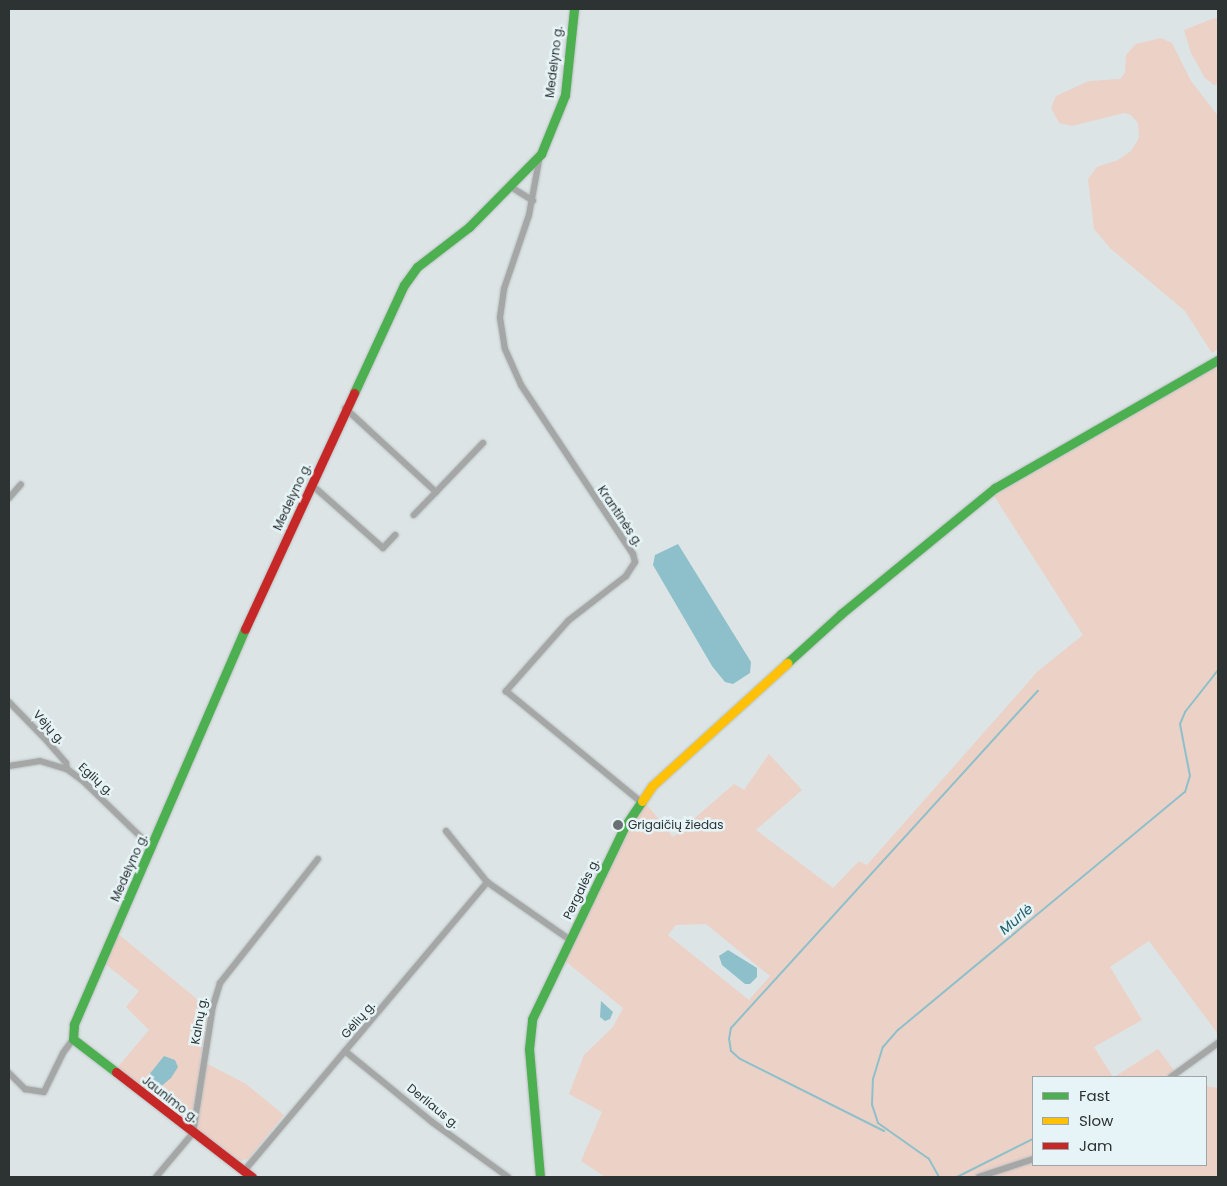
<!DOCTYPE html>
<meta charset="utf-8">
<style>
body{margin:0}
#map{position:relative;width:1227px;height:1186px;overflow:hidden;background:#dce4e5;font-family:Poppins,sans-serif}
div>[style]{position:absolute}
.green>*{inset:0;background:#ecd1c7}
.water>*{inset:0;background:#8dc0ca}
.stream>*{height:2px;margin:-1px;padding:0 1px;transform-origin:1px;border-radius:1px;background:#8dc0ca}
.roads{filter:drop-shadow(0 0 1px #bac0c1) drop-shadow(0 0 1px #bac0c1)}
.street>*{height:6px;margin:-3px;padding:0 3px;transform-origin:3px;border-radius:3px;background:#a5a6a6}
.fast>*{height:9px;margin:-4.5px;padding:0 4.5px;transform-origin:4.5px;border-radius:4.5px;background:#4caf50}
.slow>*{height:9px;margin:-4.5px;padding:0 4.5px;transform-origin:4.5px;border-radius:4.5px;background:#ffc107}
.jam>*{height:9px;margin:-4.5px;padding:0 4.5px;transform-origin:4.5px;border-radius:4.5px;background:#c62828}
.dots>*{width:14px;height:14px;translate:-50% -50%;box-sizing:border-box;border:2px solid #e6f4f7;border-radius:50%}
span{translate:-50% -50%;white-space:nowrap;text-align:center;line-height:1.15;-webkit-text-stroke:5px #e6f4f7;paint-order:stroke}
.street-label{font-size:12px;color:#2d3233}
.poi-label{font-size:12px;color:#2d3233}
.left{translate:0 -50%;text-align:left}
.water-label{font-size:14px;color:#26606a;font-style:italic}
.frame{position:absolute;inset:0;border:10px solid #2d3233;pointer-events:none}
.legend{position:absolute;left:1032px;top:1076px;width:175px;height:90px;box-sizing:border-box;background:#e6f4f7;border:1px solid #9ca6a9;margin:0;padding:6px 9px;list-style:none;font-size:15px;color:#2d3233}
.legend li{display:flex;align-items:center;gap:10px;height:25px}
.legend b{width:25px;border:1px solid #9ca6a9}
</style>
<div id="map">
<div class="green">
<div style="clip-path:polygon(1215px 18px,1218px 19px,1218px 84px,1214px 85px,1205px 78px,1191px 53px,1184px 30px)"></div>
<div style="clip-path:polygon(1161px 38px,1172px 43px,1191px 81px,1218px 116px,1218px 349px,1212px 353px,1185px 311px,1110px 248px,1094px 229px,1088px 179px,1097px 167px,1118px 160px,1131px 151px,1139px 138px,1138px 123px,1131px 115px,1124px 113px,1072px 126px,1059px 123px,1051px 108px,1056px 96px,1089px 81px,1120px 79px,1125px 73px,1126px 55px,1136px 44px)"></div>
<div style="clip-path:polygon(evenodd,1218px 366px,1218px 1034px,1149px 941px,1110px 967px,1142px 1020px,1094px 1047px,1113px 1077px,1033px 1077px,1033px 1165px,1206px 1165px,1206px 1086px,1218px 1088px,1218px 1177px,605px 1177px,581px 1161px,602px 1112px,569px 1094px,584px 1055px,613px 1027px,623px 1008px,564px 960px,644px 801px,673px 837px,734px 784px,744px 790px,769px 754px,802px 790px,756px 830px,833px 888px,859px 861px,867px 865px,1038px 671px,1083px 635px,994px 496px,1218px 366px,706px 924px,770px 976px,749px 1000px,668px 935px,676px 925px,706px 924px)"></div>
<div style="clip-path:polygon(117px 933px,209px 1009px,200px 1060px,246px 1084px,284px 1115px,248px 1159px,237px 1161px,117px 1068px,149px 1030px,126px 1007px,139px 991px,104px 963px)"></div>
<div style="clip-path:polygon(1158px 1049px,1179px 1077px,1114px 1077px)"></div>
</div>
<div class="water">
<div style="clip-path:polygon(678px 544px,751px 662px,750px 673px,733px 684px,725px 682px,712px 666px,653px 565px,655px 555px)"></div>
<div style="clip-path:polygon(728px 950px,757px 968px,757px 977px,750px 984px,745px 984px,722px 965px,719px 956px)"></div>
<div style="clip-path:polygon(601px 1001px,613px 1012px,610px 1019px,605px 1021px,600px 1017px)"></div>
<div style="clip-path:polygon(164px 1056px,175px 1060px,178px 1067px,171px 1078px,158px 1089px,147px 1081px,148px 1076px)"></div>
</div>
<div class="stream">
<div style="left:884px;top:1131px;width:161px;rotate:-153.4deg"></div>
<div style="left:740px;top:1059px;width:12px;rotate:-138deg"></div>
<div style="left:731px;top:1051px;width:12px;rotate:-99deg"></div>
<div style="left:729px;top:1039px;width:11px;rotate:-80deg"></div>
<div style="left:731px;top:1028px;width:456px;rotate:-47.7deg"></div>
<div style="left:939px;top:1177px;width:21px;rotate:-119deg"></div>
<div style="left:929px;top:1159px;width:62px;rotate:-144.8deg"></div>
<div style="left:878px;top:1123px;width:19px;rotate:-108deg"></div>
<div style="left:872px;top:1105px;width:26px;rotate:-88deg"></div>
<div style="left:873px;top:1079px;width:34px;rotate:-73deg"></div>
<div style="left:883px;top:1047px;width:23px;rotate:-49deg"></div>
<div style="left:898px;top:1030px;width:373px;rotate:-39.7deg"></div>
<div style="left:1185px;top:792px;width:17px;rotate:-73deg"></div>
<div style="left:1190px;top:776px;width:53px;rotate:-100.9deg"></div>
<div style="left:1180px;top:724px;width:13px;rotate:-67deg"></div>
<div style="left:1185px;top:712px;width:53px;rotate:-51.8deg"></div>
<div style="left:957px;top:1177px;width:85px;rotate:-26.6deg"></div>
</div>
<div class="roads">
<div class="street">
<div style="left:540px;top:155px;width:61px;rotate:100.4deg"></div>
<div style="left:529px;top:215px;width:78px;rotate:108.7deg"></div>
<div style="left:504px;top:289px;width:29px;rotate:98deg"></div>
<div style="left:500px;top:318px;width:31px;rotate:81deg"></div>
<div style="left:505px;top:349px;width:39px;rotate:66deg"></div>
<div style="left:521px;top:385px;width:203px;rotate:56.5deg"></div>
<div style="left:633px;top:554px;width:8px;rotate:76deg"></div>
<div style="left:635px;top:562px;width:17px;rotate:123deg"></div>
<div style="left:626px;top:576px;width:73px;rotate:142.2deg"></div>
<div style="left:568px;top:621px;width:94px;rotate:131.5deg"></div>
<div style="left:506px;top:691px;width:173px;rotate:39.4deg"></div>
<div style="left:511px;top:187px;width:26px;rotate:32deg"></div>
<div style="left:345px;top:408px;width:124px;rotate:42.7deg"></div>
<div style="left:436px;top:492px;width:32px;rotate:134deg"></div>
<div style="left:312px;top:485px;width:95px;rotate:41.6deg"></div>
<div style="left:383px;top:548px;width:18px;rotate:-47deg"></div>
<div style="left:436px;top:492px;width:68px;rotate:-46.2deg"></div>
<div style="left:9px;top:498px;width:18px;rotate:-49deg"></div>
<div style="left:9px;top:702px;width:54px;rotate:45.7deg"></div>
<div style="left:47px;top:741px;width:29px;rotate:49deg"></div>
<div style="left:66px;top:763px;width:6px;rotate:81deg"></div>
<div style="left:9px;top:766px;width:31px;rotate:-9deg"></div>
<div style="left:40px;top:761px;width:28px;rotate:17deg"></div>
<div style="left:67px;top:769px;width:21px;rotate:37deg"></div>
<div style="left:84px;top:782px;width:95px;rotate:44.1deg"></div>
<div style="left:446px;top:831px;width:65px;rotate:51.2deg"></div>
<div style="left:487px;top:882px;width:101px;rotate:34.9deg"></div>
<div style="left:345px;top:1051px;width:112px;rotate:39.2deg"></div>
<div style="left:432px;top:1122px;width:94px;rotate:35.9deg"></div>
<div style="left:9px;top:1073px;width:23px;rotate:45deg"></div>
<div style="left:25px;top:1089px;width:19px;rotate:9deg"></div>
<div style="left:44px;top:1092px;width:43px;rotate:-64deg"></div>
<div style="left:63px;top:1053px;width:17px;rotate:-54deg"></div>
<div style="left:1171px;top:1077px;width:58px;rotate:-35.9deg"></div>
<div style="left:244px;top:1171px;width:378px;rotate:-49.9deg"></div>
<div style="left:156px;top:1177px;width:57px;rotate:-49.9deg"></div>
<div style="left:193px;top:1133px;width:129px;rotate:-81.1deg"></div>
<div style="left:213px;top:1006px;width:24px;rotate:-73deg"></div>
<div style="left:220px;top:983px;width:158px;rotate:-51.7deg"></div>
<div style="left:979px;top:1177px;width:57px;rotate:-18.4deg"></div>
</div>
<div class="fast">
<div style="left:354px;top:393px;width:119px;rotate:-65.2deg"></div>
<div style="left:404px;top:285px;width:22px;rotate:-54deg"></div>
<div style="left:417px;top:267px;width:66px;rotate:-37.6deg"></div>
<div style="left:469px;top:227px;width:103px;rotate:-45.4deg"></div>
<div style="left:541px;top:154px;width:64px;rotate:-67.9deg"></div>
<div style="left:565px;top:95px;width:86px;rotate:-84deg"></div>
<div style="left:787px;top:663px;width:73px;rotate:-42.2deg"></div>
<div style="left:841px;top:614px;width:199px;rotate:-39.3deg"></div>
<div style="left:995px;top:488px;width:257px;rotate:-29.9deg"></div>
<div style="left:116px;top:1072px;width:54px;rotate:-142.5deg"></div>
<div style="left:73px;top:1039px;width:15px;rotate:-86deg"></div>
<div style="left:74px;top:1024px;width:430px;rotate:-66.6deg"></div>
<div style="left:540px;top:1177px;width:128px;rotate:-94.9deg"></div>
<div style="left:529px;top:1049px;width:30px;rotate:-84deg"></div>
<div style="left:532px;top:1019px;width:214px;rotate:-64.3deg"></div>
<div style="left:625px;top:826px;width:30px;rotate:-56deg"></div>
</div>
<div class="slow">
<div style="left:642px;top:801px;width:18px;rotate:-56deg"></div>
<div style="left:652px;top:786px;width:183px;rotate:-42.3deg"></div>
</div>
<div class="jam">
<div style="left:245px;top:629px;width:260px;rotate:-65.2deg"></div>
<div style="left:116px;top:1072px;width:172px;rotate:37.7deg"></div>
</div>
</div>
<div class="dots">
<div style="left:618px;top:825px;background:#6a7071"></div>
</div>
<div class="street-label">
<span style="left:554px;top:62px;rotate:-83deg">Medelyno g.</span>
<span style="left:292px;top:497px;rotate:-65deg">Medelyno g.</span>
<span style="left:620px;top:516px;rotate:56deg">Krantinės g.</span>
<span style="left:49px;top:727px;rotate:48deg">Vėjų g.</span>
<span style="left:96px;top:779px;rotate:42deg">Eglių g.</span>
<span style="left:129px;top:868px;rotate:-66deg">Medelyno g.</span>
<span style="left:581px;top:889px;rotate:-64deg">Pergalės g.</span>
<span style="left:358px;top:1020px;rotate:-49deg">Gėlių g.</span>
<span style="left:199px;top:1021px;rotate:-80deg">Kalnų g.</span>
<span style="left:170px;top:1099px;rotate:38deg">Jaunimo g.</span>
<span style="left:433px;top:1106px;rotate:39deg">Derliaus g.</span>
</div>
<div class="poi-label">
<span class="left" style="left:628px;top:825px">Grigaičių žiedas</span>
</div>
<div class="water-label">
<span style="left:1016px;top:919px;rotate:-40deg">Murlė</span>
</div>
<div class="frame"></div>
<ul class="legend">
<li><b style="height:6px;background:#4caf50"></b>Fast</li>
<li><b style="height:6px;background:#ffc107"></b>Slow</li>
<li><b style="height:6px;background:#c62828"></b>Jam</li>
</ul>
</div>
